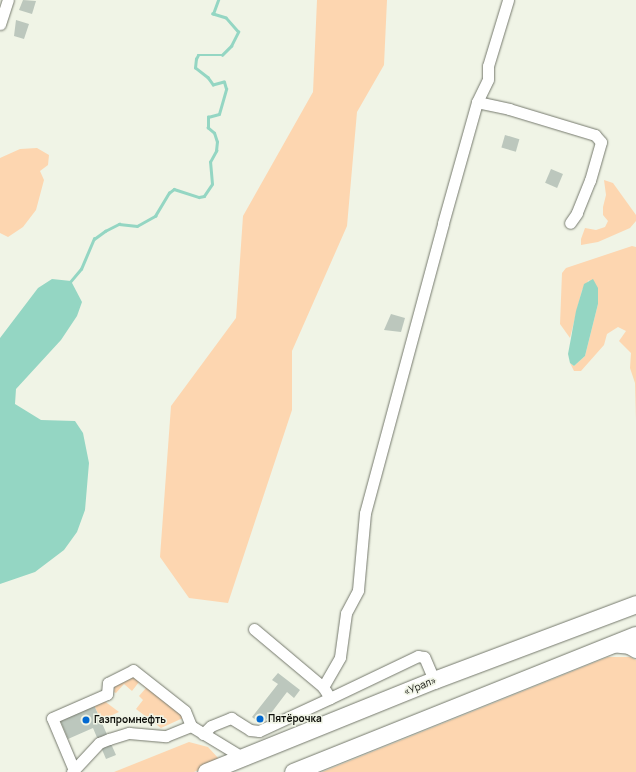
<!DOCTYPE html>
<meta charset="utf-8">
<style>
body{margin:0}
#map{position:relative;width:636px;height:772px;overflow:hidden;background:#f0f4e6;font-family:Manrope,sans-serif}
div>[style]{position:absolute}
.green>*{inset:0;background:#fdd6b0}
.water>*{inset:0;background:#94d6c3}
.stream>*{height:2.5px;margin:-1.25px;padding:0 1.25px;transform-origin:1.25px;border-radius:1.25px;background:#94d6c3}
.building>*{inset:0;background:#bcc7bd;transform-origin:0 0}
.roads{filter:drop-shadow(0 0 1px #75796d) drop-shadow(0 0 1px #75796d)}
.minor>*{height:11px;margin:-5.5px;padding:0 5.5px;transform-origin:5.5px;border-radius:5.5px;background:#fff}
.major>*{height:14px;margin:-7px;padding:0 7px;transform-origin:7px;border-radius:7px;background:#fff}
.highway>*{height:17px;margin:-8.5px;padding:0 8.5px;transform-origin:8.5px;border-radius:8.5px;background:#fff}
.dots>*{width:11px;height:11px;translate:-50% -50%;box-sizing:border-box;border:2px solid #f0f4e6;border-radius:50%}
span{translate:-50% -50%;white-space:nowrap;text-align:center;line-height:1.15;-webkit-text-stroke:3px #f0f4e6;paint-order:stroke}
.street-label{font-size:10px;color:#10110c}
.poi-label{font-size:10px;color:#10110c;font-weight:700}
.left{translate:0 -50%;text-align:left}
</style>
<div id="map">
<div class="green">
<div style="clip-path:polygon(317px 0,387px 0,384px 65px,357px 112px,347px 226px,292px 351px,292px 410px,228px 603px,189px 598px,160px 557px,171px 406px,236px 318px,243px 216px,313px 92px)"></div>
<div style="clip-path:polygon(37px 148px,49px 155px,48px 165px,40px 171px,44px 180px,36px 210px,23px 227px,8px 237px,0 233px,0 158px,20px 149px)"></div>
<div style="clip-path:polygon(604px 180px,613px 183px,636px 215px,636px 221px,630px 228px,598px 242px,581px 245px,581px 239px,585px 228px,596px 230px,605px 227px,608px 221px,603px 215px,603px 207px,606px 195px)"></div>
<div style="clip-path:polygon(632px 246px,636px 247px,636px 421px,635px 383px,630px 368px,631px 353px,619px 341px,626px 331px,618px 327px,607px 334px,604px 345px,581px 371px,574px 371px,570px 363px,574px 366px,585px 356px,598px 304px,589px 280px,582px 290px,570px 338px,560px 324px,562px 273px,566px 268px)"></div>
<div style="clip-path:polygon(608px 657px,630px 657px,636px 660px,636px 772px,322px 772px)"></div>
<div style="clip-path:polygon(132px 675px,182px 713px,183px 718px,161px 728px,136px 709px,143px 700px,139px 696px,146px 688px,139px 682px,132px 691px,124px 684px,116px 693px,114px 692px,115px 683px)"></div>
<div style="clip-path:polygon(103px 700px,119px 712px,101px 720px,94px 705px)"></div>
<div style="clip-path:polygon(189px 742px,208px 747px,219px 759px,216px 763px,194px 772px,114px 772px)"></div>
</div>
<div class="water">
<div style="clip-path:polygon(52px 279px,71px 281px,82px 302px,77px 316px,61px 340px,16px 389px,15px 404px,41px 420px,75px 421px,83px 433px,89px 463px,85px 510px,77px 532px,64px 550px,35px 572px,0 584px,0 338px,38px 288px)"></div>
<div style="clip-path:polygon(593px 279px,598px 288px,598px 304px,585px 356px,574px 366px,570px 363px,568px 354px,576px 311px,584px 284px)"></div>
</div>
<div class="stream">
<div style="left:70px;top:282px;width:17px;rotate:-50deg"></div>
<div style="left:81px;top:269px;width:33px;rotate:-67deg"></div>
<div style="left:94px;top:239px;width:14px;rotate:-36deg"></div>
<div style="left:105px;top:231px;width:16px;rotate:-27deg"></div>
<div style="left:119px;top:224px;width:18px;rotate:6deg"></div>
<div style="left:137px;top:226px;width:21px;rotate:-29deg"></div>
<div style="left:155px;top:216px;width:27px;rotate:-59deg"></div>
<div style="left:169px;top:193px;width:6px;rotate:-39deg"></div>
<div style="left:174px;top:189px;width:26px;rotate:18deg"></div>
<div style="left:199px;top:197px;width:5px;rotate:-11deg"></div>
<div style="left:204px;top:196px;width:14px;rotate:-56deg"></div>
<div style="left:212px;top:184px;width:22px;rotate:-95deg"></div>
<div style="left:210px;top:162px;width:13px;rotate:-61deg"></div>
<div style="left:216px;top:151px;width:9px;rotate:-84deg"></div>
<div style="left:217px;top:142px;width:9px;rotate:-108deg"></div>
<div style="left:214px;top:133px;width:8px;rotate:-140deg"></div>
<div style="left:208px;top:128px;width:11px;rotate:-90deg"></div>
<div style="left:208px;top:117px;width:11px;rotate:-15deg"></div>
<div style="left:219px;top:114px;width:26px;rotate:-74deg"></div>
<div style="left:226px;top:89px;width:7px;rotate:-106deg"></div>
<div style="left:224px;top:82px;width:11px;rotate:165deg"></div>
<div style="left:213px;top:85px;width:9px;rotate:-126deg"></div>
<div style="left:208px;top:78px;width:16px;rotate:-142deg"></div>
<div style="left:195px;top:68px;width:9px;rotate:-84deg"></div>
<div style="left:196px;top:59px;width:4px;rotate:-63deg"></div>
<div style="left:198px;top:55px;width:24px"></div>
<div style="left:222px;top:55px;width:13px;rotate:-45deg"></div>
<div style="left:231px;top:46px;width:16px;rotate:-63deg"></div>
<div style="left:238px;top:32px;width:18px;rotate:-131deg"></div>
<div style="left:226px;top:18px;width:14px;rotate:-163deg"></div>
<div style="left:213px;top:14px;width:15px;rotate:-70deg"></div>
</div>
<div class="building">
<div style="clip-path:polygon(23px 0,36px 1px,32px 14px,19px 10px)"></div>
<div style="clip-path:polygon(16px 20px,29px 24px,24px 39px,14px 36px)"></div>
<div style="left:505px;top:135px;width:15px;height:13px;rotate:16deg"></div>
<div style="left:551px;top:169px;width:13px;height:15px;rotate:23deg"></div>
<div style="clip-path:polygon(391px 314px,405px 318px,401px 332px,384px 330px)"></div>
<div style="clip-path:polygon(278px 673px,300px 690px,294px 698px,287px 692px,262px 725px,252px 717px,278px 684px,272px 680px)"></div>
<div style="clip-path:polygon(94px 705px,116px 755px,106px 759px,93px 728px,68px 739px,60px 720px)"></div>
</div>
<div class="roads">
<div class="minor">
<div style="left:0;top:24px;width:25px;rotate:-72deg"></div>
<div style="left:477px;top:102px;width:33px;rotate:12deg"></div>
<div style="left:509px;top:109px;width:90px;rotate:16.8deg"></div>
<div style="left:595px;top:135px;width:9px;rotate:49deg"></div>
<div style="left:601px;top:142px;width:40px;rotate:106deg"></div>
<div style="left:590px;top:180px;width:35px;rotate:112deg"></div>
<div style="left:577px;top:213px;width:12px;rotate:125deg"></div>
<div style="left:254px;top:629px;width:90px;rotate:40deg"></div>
<div style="left:434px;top:680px;width:25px;rotate:-113deg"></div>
<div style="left:424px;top:657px;width:6px;rotate:-171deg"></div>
<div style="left:418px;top:656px;width:98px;rotate:154.5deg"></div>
<div style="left:330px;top:698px;width:13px;rotate:-122deg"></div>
<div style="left:323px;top:687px;width:34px;rotate:-60deg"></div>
<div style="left:340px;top:657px;width:44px;rotate:-82.2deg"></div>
<div style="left:346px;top:613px;width:26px;rotate:-62deg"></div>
<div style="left:358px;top:590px;width:77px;rotate:-84.8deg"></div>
<div style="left:365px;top:513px;width:300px;rotate:-74.9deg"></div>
<div style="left:443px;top:223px;width:126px;rotate:-74.3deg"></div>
<div style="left:477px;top:102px;width:25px;rotate:-64deg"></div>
<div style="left:488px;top:79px;width:13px;rotate:-90deg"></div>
<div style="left:488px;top:66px;width:69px;rotate:-73.1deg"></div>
<div style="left:203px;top:734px;width:11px;rotate:-45deg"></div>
<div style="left:211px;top:726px;width:22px;rotate:-22deg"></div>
<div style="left:231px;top:718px;width:22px;rotate:32deg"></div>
<div style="left:250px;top:730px;width:9px;rotate:6deg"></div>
<div style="left:259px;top:731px;width:78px;rotate:-24.9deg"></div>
<div style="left:74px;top:770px;width:56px;rotate:-112.9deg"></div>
<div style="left:52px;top:718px;width:60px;rotate:-23.6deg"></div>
<div style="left:107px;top:694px;width:11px;rotate:-85deg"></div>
<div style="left:108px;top:683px;width:28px;rotate:-27deg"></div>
<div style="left:133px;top:670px;width:66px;rotate:38.3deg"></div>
<div style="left:185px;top:711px;width:16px;rotate:68deg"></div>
<div style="left:72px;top:772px;width:40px;rotate:-47deg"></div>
<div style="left:99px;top:743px;width:11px;rotate:-22deg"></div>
<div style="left:109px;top:739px;width:21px;rotate:-17deg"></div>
<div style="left:129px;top:733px;width:37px;rotate:5deg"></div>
<div style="left:166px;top:736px;width:27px;rotate:-22deg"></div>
<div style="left:191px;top:726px;width:60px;rotate:31.3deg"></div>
</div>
<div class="major">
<div style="left:611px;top:645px;width:18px;rotate:6deg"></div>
<div style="left:629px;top:647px;width:8px;rotate:30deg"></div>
</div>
<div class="highway">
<div style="left:206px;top:772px;width:246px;rotate:-22deg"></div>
<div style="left:434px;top:680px;width:216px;rotate:-20.6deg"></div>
<div style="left:293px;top:772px;width:369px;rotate:-21.8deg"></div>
</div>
</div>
<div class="dots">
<div style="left:260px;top:719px;background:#0269d1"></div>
<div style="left:86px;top:720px;background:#0269d1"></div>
</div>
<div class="street-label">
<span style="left:420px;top:686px;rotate:-22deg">«Урал»</span>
</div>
<div class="poi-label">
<span class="left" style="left:268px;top:719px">Пятёрочка</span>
<span class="left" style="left:94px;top:720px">Газпромнефть</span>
</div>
</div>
